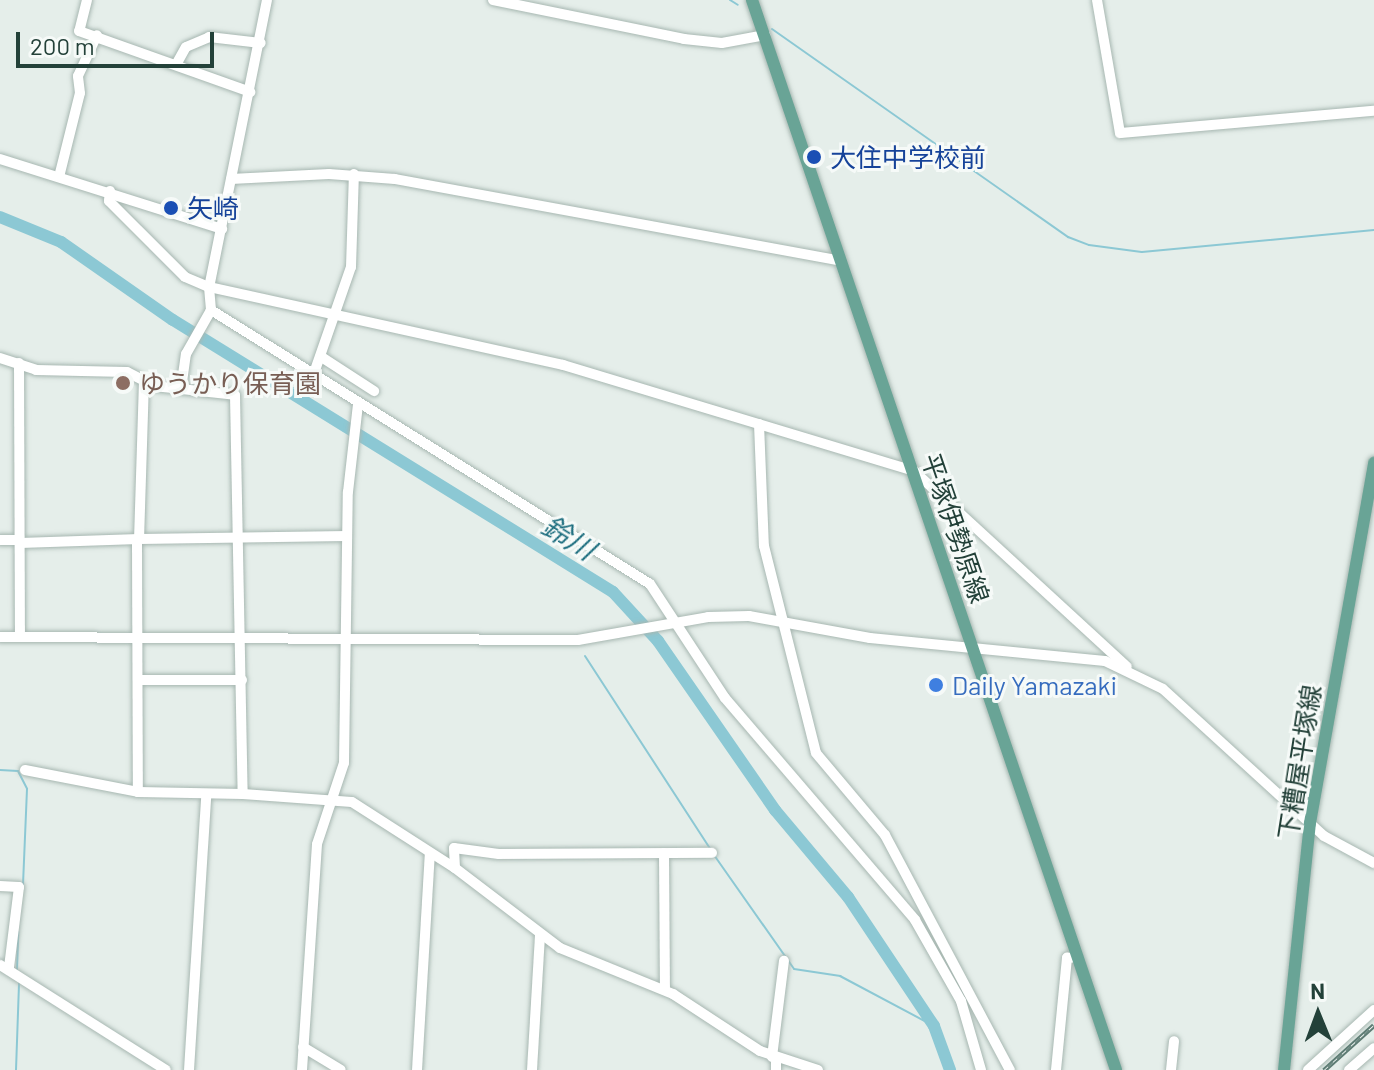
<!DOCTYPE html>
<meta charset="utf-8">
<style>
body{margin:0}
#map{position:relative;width:1374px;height:1070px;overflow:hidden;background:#e5eeea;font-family:Barlow,"Noto Sans JP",sans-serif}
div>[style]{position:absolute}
.stream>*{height:2px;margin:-1px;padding:0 1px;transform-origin:1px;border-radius:1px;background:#8cc8d4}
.river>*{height:12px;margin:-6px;padding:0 6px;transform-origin:6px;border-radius:6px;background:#8cc8d4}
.roads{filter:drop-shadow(0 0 2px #a7b7b1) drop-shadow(0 0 2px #a7b7b1)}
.minor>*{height:10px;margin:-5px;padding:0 5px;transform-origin:5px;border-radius:5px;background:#fff}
.major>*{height:12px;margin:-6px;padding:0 6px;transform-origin:6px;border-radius:6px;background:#69a496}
.rail>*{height:5px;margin-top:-2.5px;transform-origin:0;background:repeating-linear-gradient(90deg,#f6faf8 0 6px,#5e7c74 0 12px);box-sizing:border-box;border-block:2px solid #5e7c74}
.dots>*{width:22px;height:22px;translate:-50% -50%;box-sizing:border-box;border:4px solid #f6faf8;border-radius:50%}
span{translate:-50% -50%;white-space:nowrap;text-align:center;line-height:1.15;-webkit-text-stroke:6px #f6faf8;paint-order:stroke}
.transit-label{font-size:26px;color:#164399}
.left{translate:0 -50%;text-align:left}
.education-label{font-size:26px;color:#785e54}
.street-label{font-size:26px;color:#234139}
.shop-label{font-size:26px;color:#366cbe}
.water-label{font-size:28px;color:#1c6d7e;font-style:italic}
.north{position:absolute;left:1278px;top:974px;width:80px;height:80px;-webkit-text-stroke:6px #f6faf8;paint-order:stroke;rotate:359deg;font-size:22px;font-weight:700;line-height:32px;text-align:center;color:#234139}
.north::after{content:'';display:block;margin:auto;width:28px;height:36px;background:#234139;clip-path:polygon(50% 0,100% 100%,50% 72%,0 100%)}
.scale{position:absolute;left:16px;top:32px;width:198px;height:36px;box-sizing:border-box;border:4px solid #234139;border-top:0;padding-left:10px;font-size:24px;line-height:28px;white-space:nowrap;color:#234139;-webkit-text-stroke:6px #f6faf8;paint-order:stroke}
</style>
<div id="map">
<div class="stream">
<div style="left:730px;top:0;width:9px;rotate:32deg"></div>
<div style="left:772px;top:29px;width:362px;rotate:35.1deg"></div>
<div style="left:1068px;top:237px;width:22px;rotate:21deg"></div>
<div style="left:1089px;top:245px;width:53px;rotate:7.5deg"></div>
<div style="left:1142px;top:252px;width:233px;rotate:-5.4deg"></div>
<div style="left:585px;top:656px;width:231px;rotate:57deg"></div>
<div style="left:0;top:770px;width:18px;rotate:3deg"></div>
<div style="left:18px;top:771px;width:20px;rotate:63deg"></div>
<div style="left:27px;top:789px;width:97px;rotate:92.4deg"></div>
<div style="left:714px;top:855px;width:139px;rotate:54.9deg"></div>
<div style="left:794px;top:969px;width:47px;rotate:8.7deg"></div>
<div style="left:840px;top:976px;width:106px;rotate:28deg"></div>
<div style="left:17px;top:969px;width:37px;rotate:-88deg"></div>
<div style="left:16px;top:1070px;width:87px;rotate:-88deg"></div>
</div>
<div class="river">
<div style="left:0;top:217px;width:66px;rotate:22.3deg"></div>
<div style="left:61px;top:242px;width:136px;rotate:34.9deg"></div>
<div style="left:173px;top:320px;width:517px;rotate:31.72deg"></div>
<div style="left:613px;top:592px;width:67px;rotate:47.4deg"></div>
<div style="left:658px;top:641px;width:206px;rotate:55.3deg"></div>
<div style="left:775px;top:810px;width:114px;rotate:50deg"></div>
<div style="left:848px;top:897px;width:155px;rotate:56.3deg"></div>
<div style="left:934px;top:1026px;width:47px;rotate:70deg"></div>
</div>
<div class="roads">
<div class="minor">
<div style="left:87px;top:0;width:32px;rotate:104deg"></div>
<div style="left:79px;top:31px;width:182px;rotate:19.6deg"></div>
<div style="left:267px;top:0;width:293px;rotate:101.4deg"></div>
<div style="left:209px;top:287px;width:23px;rotate:85deg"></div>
<div style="left:211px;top:310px;width:517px;rotate:31.97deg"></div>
<div style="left:650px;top:584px;width:136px;rotate:56.7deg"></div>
<div style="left:725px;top:698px;width:292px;rotate:49.4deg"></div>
<div style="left:915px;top:920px;width:93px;rotate:60.4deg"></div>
<div style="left:961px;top:1001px;width:72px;rotate:73.8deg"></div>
<div style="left:493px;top:0;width:195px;rotate:11.5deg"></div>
<div style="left:684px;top:39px;width:38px;rotate:6deg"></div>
<div style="left:722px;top:43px;width:44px;rotate:-10.5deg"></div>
<div style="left:1097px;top:0;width:135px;rotate:80.2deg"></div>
<div style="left:1120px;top:133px;width:255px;rotate:-5deg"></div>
<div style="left:177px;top:63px;width:18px;rotate:-61deg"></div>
<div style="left:186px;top:47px;width:25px;rotate:-23deg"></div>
<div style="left:209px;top:37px;width:52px;rotate:6.6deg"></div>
<div style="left:0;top:159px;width:233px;rotate:17.5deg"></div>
<div style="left:60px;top:173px;width:82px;rotate:-76deg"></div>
<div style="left:80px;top:93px;width:17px;rotate:-97deg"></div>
<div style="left:78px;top:76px;width:45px;rotate:-65.1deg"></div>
<div style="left:231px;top:179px;width:98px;rotate:-2.9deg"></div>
<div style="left:329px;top:174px;width:66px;rotate:4.3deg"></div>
<div style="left:395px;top:179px;width:453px;rotate:10.4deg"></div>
<div style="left:110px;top:191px;width:10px;rotate:96deg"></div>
<div style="left:109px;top:201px;width:107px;rotate:45deg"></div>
<div style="left:185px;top:277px;width:26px;rotate:23deg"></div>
<div style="left:209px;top:287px;width:362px;rotate:12.4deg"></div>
<div style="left:563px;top:365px;width:367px;rotate:16.8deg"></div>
<div style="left:914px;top:471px;width:289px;rotate:42.6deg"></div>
<div style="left:0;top:358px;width:38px;rotate:18deg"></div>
<div style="left:36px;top:370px;width:91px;rotate:1.3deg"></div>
<div style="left:127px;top:372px;width:30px;rotate:27deg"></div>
<div style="left:154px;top:386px;width:81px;rotate:6.3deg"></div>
<div style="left:235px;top:395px;width:399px;rotate:88.9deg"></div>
<div style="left:243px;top:794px;width:109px;rotate:4.2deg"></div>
<div style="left:352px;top:802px;width:122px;rotate:32.7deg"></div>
<div style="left:455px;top:868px;width:132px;rotate:37.3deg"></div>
<div style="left:560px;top:948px;width:122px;rotate:22.2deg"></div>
<div style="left:673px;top:994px;width:104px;rotate:33.2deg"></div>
<div style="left:760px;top:1051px;width:61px;rotate:18.1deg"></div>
<div style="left:323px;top:358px;width:61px;rotate:32.9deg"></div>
<div style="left:19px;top:363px;width:274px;rotate:89.8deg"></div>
<div style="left:313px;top:376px;width:115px;rotate:-70.8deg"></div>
<div style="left:351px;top:267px;width:93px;rotate:-88.2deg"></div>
<div style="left:144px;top:381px;width:158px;rotate:91.8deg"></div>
<div style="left:139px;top:539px;width:208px;rotate:-0.8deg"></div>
<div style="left:181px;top:389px;width:35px;rotate:-82deg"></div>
<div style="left:186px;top:354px;width:51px;rotate:-60.4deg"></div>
<div style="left:759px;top:424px;width:122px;rotate:87.7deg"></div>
<div style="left:764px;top:546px;width:213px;rotate:75.9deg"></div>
<div style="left:816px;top:753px;width:107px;rotate:49.9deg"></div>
<div style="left:885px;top:835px;width:266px;rotate:62deg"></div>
<div style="left:0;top:540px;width:17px"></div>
<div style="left:20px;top:543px;width:119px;rotate:-1.9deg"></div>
<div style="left:137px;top:543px;width:249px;rotate:89.8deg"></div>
<div style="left:138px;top:792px;width:105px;rotate:1.1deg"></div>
<div style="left:0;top:637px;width:578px;rotate:0.3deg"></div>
<div style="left:578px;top:640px;width:132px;rotate:-10deg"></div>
<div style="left:708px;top:617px;width:41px;rotate:-1.4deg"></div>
<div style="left:749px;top:616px;width:123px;rotate:10.3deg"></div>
<div style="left:870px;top:638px;width:236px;rotate:5.6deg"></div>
<div style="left:1105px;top:661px;width:64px;rotate:25.8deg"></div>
<div style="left:1163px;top:689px;width:218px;rotate:42.4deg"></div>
<div style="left:1324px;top:836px;width:57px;rotate:28.4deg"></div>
<div style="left:138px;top:680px;width:104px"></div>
<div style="left:25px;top:770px;width:115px;rotate:11deg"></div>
<div style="left:664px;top:853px;width:137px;rotate:89.6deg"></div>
<div style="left:455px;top:868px;width:20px;rotate:-93deg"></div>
<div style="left:454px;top:848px;width:45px;rotate:7.6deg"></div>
<div style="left:499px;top:854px;width:213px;rotate:-0.3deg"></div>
<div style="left:0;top:886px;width:19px;rotate:3deg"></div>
<div style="left:19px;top:887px;width:81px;rotate:97.1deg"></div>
<div style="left:0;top:965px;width:196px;rotate:32.3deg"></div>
<div style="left:303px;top:1047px;width:44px;rotate:31.2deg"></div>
<div style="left:772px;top:1057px;width:97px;rotate:-82.9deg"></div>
<div style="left:189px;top:1070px;width:275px;rotate:-86.4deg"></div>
<div style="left:302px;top:1070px;width:226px;rotate:-86.2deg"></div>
<div style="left:317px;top:844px;width:85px;rotate:-71.6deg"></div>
<div style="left:344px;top:763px;width:271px;rotate:-89.2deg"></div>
<div style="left:348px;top:492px;width:89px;rotate:-83.5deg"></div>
<div style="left:417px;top:1070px;width:217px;rotate:-86.6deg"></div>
<div style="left:532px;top:1070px;width:136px;rotate:-86.6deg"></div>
<div style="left:776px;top:1070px;width:12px;rotate:-90deg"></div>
<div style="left:1056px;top:1070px;width:113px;rotate:-84.4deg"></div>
<div style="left:1067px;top:958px;width:10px;rotate:-6deg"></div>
<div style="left:1171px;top:1070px;width:29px;rotate:-84deg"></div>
<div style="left:1308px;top:1070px;width:89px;rotate:-42.3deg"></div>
<div style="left:1349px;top:1070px;width:33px;rotate:-41deg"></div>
</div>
<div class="major">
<div style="left:752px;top:0;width:1130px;rotate:71.21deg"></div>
<div style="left:1284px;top:1070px;width:248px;rotate:-84deg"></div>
<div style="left:1310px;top:823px;width:366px;rotate:-79.9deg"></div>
</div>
</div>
<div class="rail">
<div style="left:1324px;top:1070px;width:67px;rotate:-42deg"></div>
</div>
<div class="dots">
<div style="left:814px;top:157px;background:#1a4fb4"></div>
<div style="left:171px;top:208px;background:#1a4fb4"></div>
<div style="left:123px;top:383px;background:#8d6e63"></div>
<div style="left:936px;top:685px;background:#3f7fe0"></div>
</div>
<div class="transit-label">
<span class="left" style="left:830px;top:157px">大住中学校前</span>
<span class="left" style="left:187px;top:208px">矢崎</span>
</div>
<div class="education-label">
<span class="left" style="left:139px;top:383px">ゆうかり保育園</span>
</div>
<div class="street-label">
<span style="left:956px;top:528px;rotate:71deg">平塚伊勢原線</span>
<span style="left:1299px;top:762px;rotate:-81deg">下糟屋平塚線</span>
</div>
<div class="shop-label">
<span class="left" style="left:952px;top:685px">Daily Yamazaki</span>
</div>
<div class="water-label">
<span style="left:569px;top:537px;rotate:32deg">鈴川</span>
</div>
<div class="north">N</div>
<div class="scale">200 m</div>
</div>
